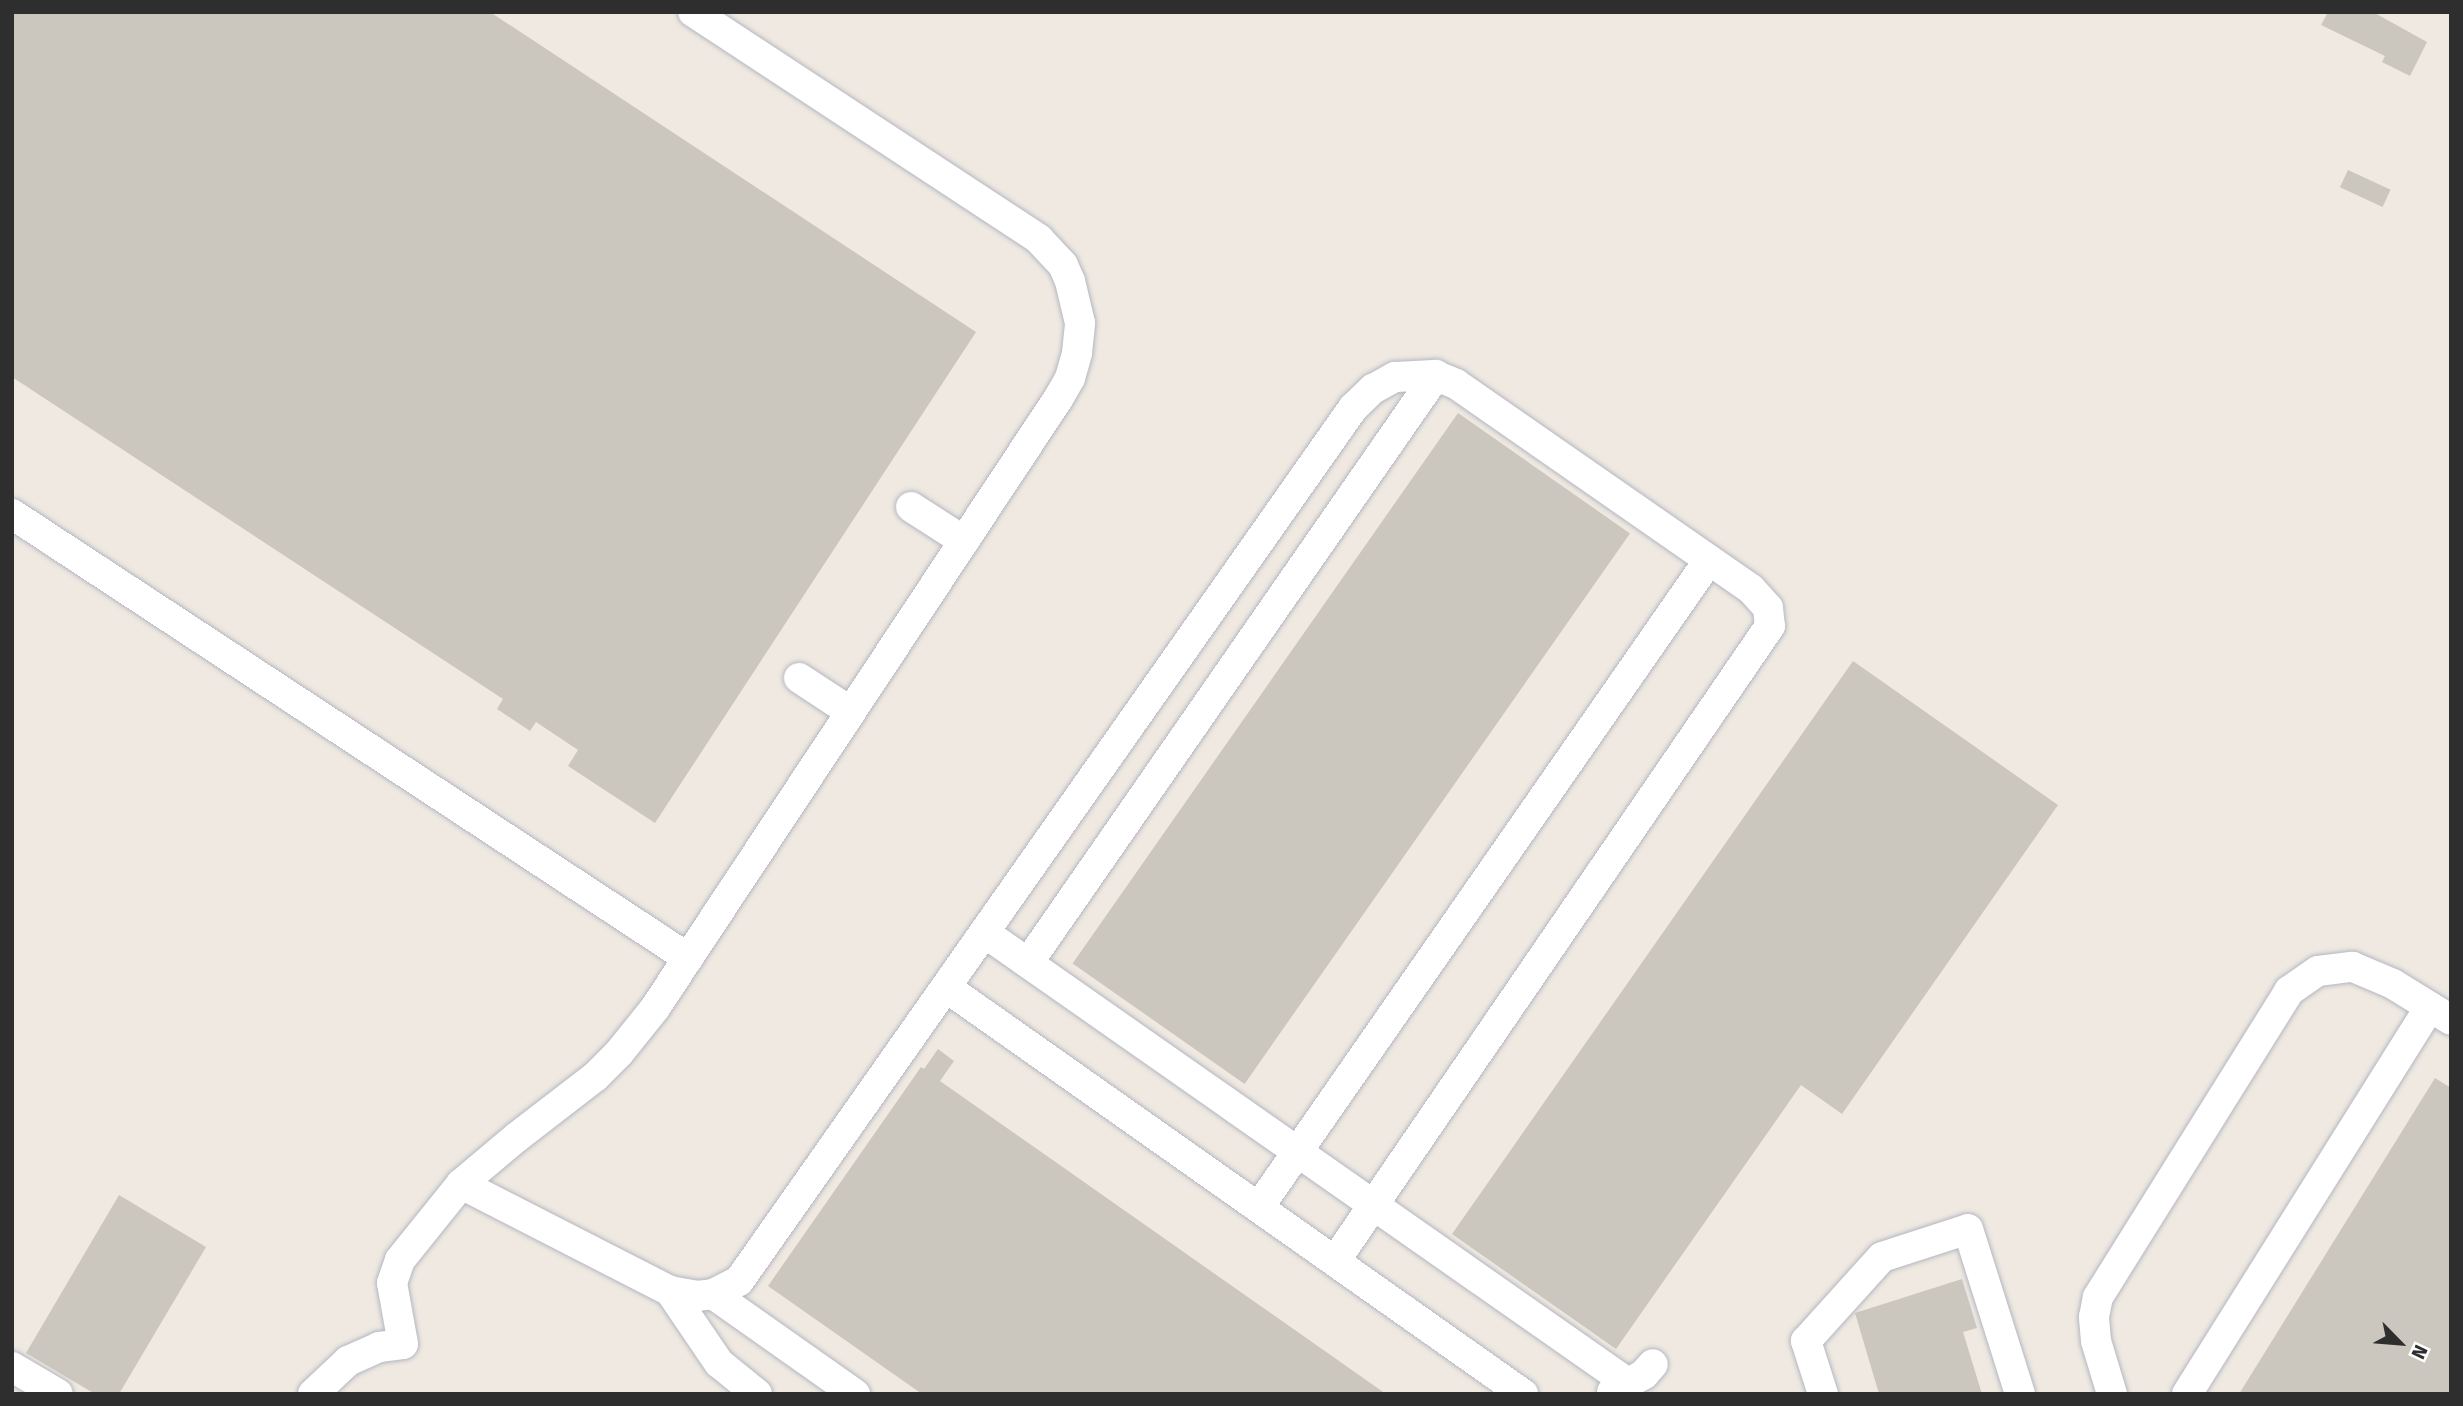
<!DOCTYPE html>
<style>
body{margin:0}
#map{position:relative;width:2463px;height:1406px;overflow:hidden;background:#efe9e1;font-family:"Fira Sans",sans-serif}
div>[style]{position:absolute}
.building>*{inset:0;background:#cbc7bf;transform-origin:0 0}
.roads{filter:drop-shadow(0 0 2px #b4b7c1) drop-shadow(0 0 2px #b4b7c1)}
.minor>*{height:30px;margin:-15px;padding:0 15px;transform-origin:15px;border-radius:15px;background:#fff}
span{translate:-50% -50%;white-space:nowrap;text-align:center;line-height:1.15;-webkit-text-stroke:7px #fff;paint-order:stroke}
.frame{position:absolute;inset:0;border:14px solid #2e2e2e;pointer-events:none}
.north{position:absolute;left:2365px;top:1308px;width:70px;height:70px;-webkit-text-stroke:5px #fff;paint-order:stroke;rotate:115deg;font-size:19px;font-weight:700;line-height:28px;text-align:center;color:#2e2e2e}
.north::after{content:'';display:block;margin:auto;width:24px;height:32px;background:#2e2e2e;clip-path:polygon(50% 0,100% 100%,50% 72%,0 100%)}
</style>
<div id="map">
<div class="building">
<div style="clip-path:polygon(12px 12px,490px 12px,976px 332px,655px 823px,568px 766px,578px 750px,536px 722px,530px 731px,497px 709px,503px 699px,12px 377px)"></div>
<div style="clip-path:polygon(2328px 12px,2373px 12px,2427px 42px,2410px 76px,2382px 62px,2385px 56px,2321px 25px)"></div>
<div style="left:2348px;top:170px;width:47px;height:19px;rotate:25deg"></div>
<div style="left:1458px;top:413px;width:210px;height:672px;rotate:35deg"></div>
<div style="clip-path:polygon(1853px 661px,2058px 805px,1842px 1114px,1801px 1085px,1616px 1349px,1452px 1234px)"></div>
<div style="clip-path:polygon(938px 1049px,954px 1061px,940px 1081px,1386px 1394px,922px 1394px,768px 1286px,921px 1067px,924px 1069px)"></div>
<div style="clip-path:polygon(2435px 1078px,2451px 1088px,2451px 1394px,2239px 1394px)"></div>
<div style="clip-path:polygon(119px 1195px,206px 1247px,119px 1394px,95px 1394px,26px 1353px)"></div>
<div style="clip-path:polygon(1962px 1279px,1977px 1328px,1963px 1332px,1982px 1394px,1879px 1394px,1855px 1313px)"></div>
</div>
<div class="roads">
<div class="minor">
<div style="left:911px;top:507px;width:63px;rotate:32.7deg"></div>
<div style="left:12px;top:514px;width:809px;rotate:33.3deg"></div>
<div style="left:799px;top:678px;width:62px;rotate:33.2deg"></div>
<div style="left:985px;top:933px;width:786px;rotate:35deg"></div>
<div style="left:1028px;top:963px;width:716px;rotate:-55.24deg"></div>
<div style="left:947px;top:988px;width:705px;rotate:35.18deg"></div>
<div style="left:461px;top:1184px;width:73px;rotate:-40deg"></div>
<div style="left:517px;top:1137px;width:98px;rotate:-37.6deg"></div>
<div style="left:595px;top:1077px;width:34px;rotate:-45deg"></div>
<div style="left:619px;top:1053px;width:58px;rotate:-51.3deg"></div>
<div style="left:655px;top:1008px;width:730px;rotate:-56.51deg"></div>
<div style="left:1058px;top:399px;width:24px;rotate:-60deg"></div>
<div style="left:1070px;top:378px;width:26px;rotate:-74deg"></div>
<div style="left:1077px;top:353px;width:30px;rotate:-84deg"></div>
<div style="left:1080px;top:323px;width:43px;rotate:-103.4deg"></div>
<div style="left:1070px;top:281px;width:17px;rotate:-114deg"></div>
<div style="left:1063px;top:265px;width:35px;rotate:-133deg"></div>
<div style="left:1039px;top:239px;width:414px;rotate:-146.7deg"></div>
<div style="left:1259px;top:1207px;width:788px;rotate:-55.18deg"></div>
<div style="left:670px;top:1291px;width:87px;rotate:55.8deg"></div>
<div style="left:719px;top:1363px;width:49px;rotate:39.2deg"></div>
<div style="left:713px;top:1294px;width:174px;rotate:35.2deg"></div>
<div style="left:12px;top:1367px;width:53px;rotate:30.4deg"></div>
<div style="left:1612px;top:1392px;width:37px;rotate:-29deg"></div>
<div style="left:1644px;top:1374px;width:13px;rotate:-48deg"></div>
<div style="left:313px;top:1394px;width:48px;rotate:-43.3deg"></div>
<div style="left:348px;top:1361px;width:34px;rotate:-24deg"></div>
<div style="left:379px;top:1347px;width:24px;rotate:-7deg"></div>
<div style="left:403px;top:1344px;width:62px;rotate:-100.2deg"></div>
<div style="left:392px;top:1283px;width:24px;rotate:-71deg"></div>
<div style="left:400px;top:1260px;width:97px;rotate:-51.2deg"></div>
<div style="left:461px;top:1184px;width:235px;rotate:27.1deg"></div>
<div style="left:670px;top:1291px;width:27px;rotate:10deg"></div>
<div style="left:697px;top:1296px;width:16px;rotate:-7deg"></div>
<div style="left:713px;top:1294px;width:29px;rotate:-27deg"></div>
<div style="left:739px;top:1281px;width:1067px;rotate:-54.88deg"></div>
<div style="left:1353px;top:408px;width:28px;rotate:-44deg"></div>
<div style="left:1373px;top:389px;width:25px;rotate:-29deg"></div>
<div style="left:1395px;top:377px;width:39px;rotate:-3deg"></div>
<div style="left:1434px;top:375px;width:24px;rotate:22deg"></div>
<div style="left:1456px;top:384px;width:359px;rotate:34.8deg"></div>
<div style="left:1751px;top:589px;width:25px;rotate:48deg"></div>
<div style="left:1768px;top:608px;width:18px;rotate:84deg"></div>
<div style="left:1770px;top:626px;width:770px;rotate:124.41deg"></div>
<div style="left:1823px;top:1394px;width:56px;rotate:-107.8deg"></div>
<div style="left:1806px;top:1341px;width:113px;rotate:-47.9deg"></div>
<div style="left:1882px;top:1257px;width:90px;rotate:-18deg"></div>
<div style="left:1968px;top:1229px;width:173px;rotate:72.5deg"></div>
<div style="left:2112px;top:1394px;width:55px;rotate:-106.8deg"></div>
<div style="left:2096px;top:1341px;width:24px;rotate:-95deg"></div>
<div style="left:2094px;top:1317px;width:20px;rotate:-79deg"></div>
<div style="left:2098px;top:1297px;width:361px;rotate:-58deg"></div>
<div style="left:2289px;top:991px;width:35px;rotate:-35deg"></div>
<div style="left:2318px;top:971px;width:35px;rotate:-7deg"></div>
<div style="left:2353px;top:967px;width:43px;rotate:23deg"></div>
<div style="left:2393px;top:984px;width:68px;rotate:31.8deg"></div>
<div style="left:2187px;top:1394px;width:457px;rotate:-57.9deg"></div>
</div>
</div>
<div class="frame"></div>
<div class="north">N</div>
</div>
